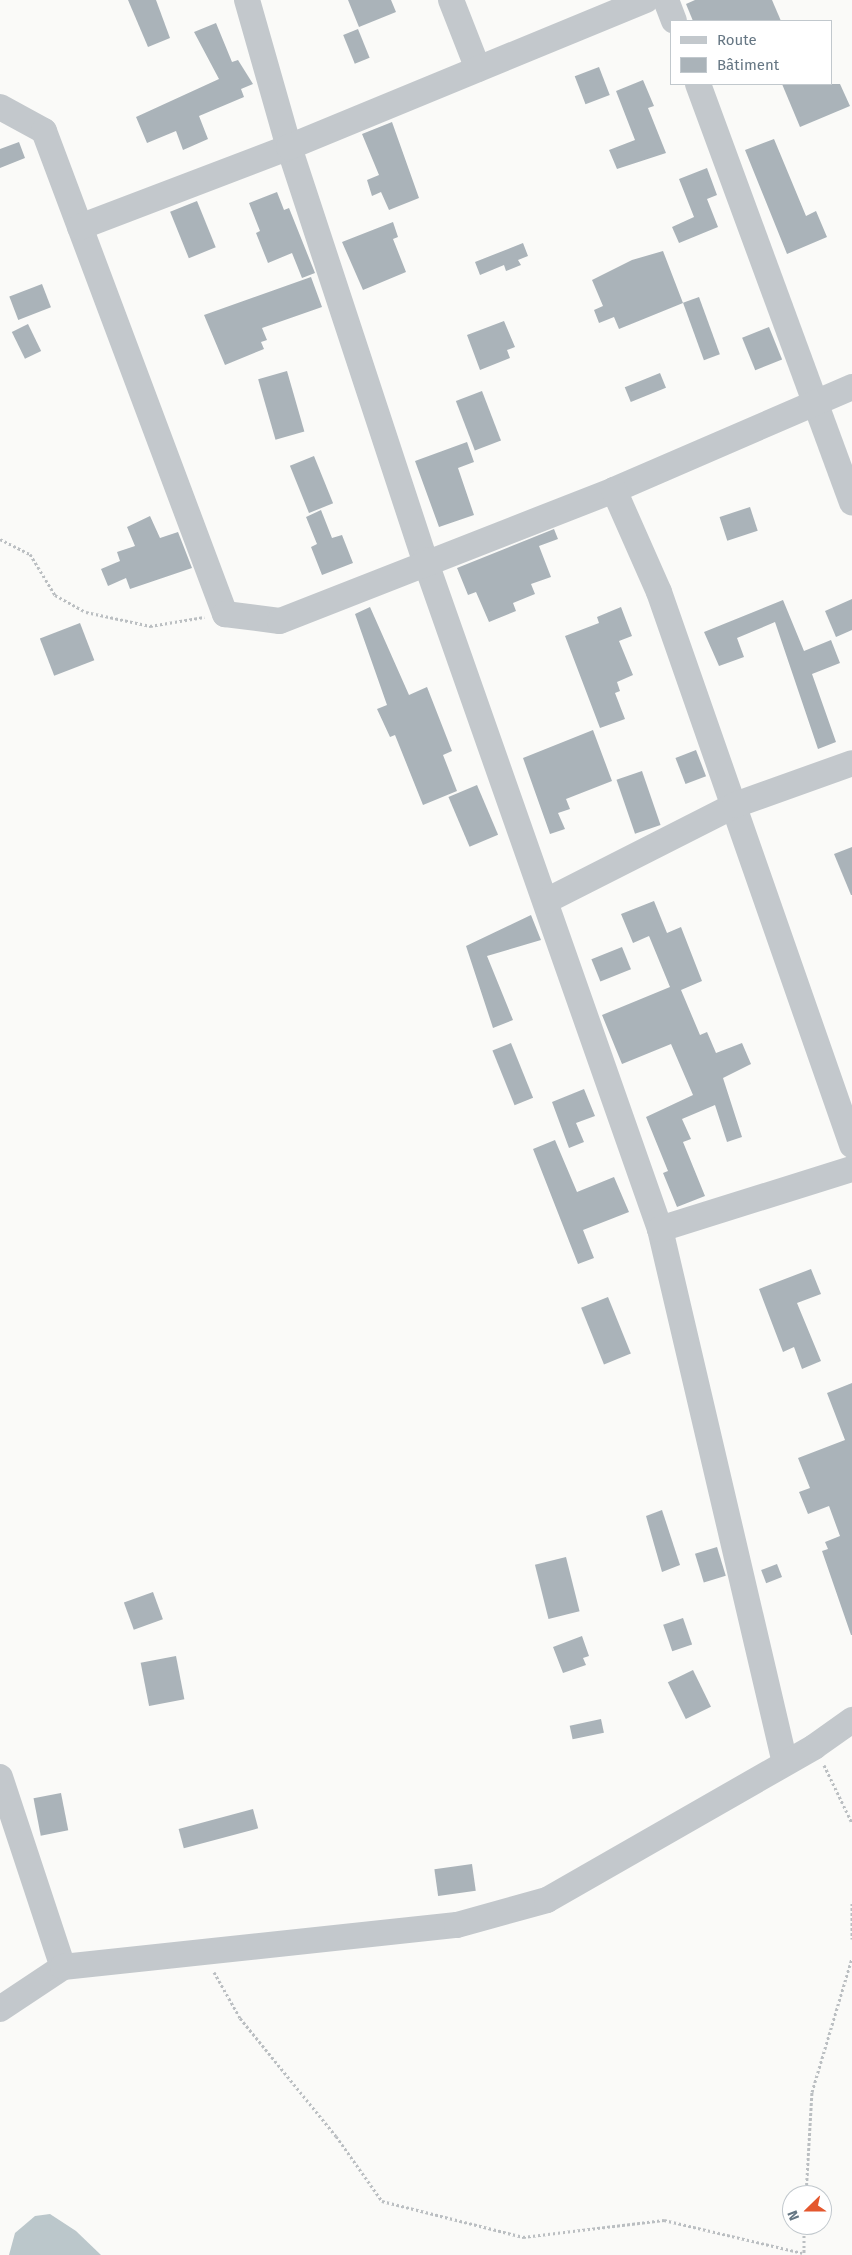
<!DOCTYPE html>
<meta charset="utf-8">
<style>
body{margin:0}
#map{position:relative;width:852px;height:2255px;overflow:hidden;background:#fafaf8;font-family:"Fira Sans",sans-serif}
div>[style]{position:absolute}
.water>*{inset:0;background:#bbc7cb}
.building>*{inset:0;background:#aab3b9;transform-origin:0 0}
.path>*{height:3px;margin-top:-1.5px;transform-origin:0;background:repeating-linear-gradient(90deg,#bbbfc2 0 2.5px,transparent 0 5px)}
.minor>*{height:26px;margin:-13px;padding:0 13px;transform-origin:13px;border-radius:13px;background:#c3c8cc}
span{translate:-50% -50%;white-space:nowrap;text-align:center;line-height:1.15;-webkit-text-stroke:5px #fff;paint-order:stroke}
.legend{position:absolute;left:670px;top:20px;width:162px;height:65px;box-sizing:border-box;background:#fff;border:1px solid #c1c8cd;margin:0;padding:6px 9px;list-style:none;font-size:15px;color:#657683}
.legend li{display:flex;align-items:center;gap:10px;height:25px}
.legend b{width:25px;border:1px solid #c1c8cd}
.north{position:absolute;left:782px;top:2185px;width:50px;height:50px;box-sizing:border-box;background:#fff;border:1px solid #c1c8cd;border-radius:50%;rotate:248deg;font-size:14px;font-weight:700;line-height:20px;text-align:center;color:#657683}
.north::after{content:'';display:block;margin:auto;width:18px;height:22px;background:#e4572e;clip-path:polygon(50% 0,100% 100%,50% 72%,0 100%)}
</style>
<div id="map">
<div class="water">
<div style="clip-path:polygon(50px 2214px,76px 2231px,101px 2255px,9px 2255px,15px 2233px,35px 2216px)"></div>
</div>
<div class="building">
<div style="clip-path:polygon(128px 0,156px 0,170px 38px,148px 47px)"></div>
<div style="clip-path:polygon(348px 0,391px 0,396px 12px,359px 27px)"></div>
<div style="clip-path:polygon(695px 0,772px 0,781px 21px,693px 21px,686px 4px)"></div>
<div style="clip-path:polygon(216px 23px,232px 62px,238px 60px,253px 84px,241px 89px,244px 97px,199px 116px,208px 139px,183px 150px,176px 131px,147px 143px,136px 117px,219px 79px,194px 32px)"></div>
<div style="left:358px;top:29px;width:31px;height:16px;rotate:68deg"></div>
<div style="left:599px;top:67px;width:30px;height:26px;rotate:69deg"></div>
<div style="clip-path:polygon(643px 80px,654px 106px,648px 108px,666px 153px,617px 169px,609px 150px,635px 140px,616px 91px)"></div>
<div style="clip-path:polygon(782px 84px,840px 84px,850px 106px,800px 127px)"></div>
<div style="clip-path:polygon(392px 122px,419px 198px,389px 210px,381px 192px,372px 196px,367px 180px,379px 175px,362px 134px)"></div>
<div style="clip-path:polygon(774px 139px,806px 216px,816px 211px,827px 237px,787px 254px,745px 150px)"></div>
<div style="clip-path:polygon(19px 142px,25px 158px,0 168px,0 149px)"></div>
<div style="clip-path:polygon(707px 168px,717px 195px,707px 199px,718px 227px,679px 243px,672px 227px,694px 217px,679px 179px)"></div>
<div style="clip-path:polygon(277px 192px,284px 210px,289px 208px,315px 273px,302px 278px,292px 253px,268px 263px,256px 233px,260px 231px,249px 203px)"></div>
<div style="left:197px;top:201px;width:50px;height:29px;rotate:68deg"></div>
<div style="clip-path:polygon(393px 222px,398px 237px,393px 239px,406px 272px,363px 290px,342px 242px)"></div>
<div style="clip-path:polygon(523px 243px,528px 256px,518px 260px,521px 265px,506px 271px,504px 265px,480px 275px,475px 262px)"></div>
<div style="clip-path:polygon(663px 251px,683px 303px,619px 329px,614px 317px,599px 323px,594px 310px,603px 306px,592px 280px,632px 260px)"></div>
<div style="clip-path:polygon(311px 277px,322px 307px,262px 328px,267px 340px,261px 342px,264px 349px,225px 365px,204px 315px)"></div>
<div style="left:42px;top:284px;width:25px;height:35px;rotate:69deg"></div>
<div style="left:699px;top:297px;width:61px;height:17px;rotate:70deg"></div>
<div style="clip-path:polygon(504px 321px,515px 347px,507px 350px,510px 358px,480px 370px,467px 335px)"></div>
<div style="left:28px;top:324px;width:30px;height:18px;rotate:64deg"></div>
<div style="left:769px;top:327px;width:35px;height:29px;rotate:68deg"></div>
<div style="left:287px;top:371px;width:63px;height:30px;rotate:74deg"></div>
<div style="left:660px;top:373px;width:16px;height:38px;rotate:68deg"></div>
<div style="left:482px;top:391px;width:53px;height:28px;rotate:69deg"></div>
<div style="clip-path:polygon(467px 442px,474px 462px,458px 468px,474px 515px,439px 527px,415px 461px)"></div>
<div style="left:314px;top:456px;width:51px;height:26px;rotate:68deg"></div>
<div style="left:750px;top:507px;width:25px;height:32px;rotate:72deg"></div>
<div style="clip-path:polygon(321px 510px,332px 538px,342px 535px,353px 563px,322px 575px,311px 547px,317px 544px,306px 517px)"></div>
<div style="clip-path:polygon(150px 516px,160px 538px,178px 532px,192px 568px,130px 589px,126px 578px,108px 586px,101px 569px,120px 561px,117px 552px,135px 546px,127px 527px)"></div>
<div style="clip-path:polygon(554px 529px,558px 539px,539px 546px,551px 577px,531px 584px,535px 594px,513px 603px,516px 611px,489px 622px,476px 592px,468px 595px,457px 568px)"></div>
<div style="clip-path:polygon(852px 599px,852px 630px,836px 637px,825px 611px)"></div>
<div style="clip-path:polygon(783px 600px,804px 651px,831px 640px,840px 663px,812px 674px,836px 742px,818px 749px,775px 622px,737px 638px,744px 657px,719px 666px,704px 632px)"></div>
<div style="clip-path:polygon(370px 607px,409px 695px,427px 687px,452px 751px,443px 755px,457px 791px,423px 805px,395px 735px,390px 737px,377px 709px,387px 705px,355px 614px)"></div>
<div style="clip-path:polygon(621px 607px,632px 636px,619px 641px,633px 675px,617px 682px,620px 691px,615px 693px,625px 719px,600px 728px,565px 636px,599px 623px,597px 617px)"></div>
<div style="left:80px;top:623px;width:40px;height:43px;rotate:69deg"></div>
<div style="clip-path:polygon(593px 730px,612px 781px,566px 799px,570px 809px,558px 813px,565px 829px,550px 834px,523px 758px)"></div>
<div style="left:696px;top:750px;width:28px;height:22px;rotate:69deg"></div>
<div style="left:642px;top:771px;width:57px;height:27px;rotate:71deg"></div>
<div style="left:477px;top:785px;width:54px;height:31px;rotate:67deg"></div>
<div style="clip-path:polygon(852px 847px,852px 895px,851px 895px,834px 854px)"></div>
<div style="clip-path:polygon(654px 901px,667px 933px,681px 927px,702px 981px,681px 990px,700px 1035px,707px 1032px,716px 1053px,742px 1043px,751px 1064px,723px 1078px,742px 1137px,727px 1142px,715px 1105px,682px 1119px,691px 1139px,683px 1142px,705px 1196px,677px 1207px,663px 1173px,668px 1171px,646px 1117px,693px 1095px,671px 1044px,622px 1064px,602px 1015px,670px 987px,649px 936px,633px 943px,621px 914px)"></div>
<div style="clip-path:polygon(531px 915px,541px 940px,487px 956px,513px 1020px,493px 1028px,466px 946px)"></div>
<div style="left:622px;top:947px;width:24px;height:33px;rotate:68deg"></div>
<div style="left:511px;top:1043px;width:59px;height:20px;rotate:68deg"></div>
<div style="clip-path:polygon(584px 1089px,595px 1116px,576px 1123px,584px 1142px,569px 1148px,552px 1102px)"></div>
<div style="clip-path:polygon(555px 1140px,577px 1192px,614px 1177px,629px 1212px,583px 1230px,594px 1258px,578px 1264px,533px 1149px)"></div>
<div style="clip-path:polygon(811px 1269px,821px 1294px,797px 1303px,821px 1361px,802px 1369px,794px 1347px,783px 1352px,759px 1289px)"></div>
<div style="left:608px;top:1297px;width:61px;height:29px;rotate:68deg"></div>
<div style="clip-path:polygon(852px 1383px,852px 1635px,851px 1635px,822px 1551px,828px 1549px,825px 1542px,840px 1536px,829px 1506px,808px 1514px,799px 1492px,810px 1488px,798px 1458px,845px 1440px,827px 1393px)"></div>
<div style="clip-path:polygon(662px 1510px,680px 1565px,662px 1572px,646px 1516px)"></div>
<div style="left:717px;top:1547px;width:30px;height:23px;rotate:73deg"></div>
<div style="left:566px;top:1557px;width:56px;height:32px;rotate:76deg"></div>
<div style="left:777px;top:1564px;width:14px;height:17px;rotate:69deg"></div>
<div style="left:153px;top:1592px;width:29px;height:31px;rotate:70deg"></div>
<div style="left:683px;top:1618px;width:28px;height:21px;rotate:71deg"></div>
<div style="clip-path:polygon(582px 1636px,589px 1656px,583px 1658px,586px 1665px,563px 1673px,553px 1647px)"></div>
<div style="left:176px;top:1656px;width:44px;height:36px;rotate:79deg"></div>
<div style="left:693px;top:1670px;width:41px;height:28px;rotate:64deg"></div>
<div style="left:601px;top:1719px;width:14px;height:32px;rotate:78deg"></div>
<div style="left:61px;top:1793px;width:38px;height:28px;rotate:79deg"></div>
<div style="left:253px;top:1809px;width:20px;height:77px;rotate:75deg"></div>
<div style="left:472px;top:1864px;width:27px;height:38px;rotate:82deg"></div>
</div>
<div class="path">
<div style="left:0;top:539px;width:34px;rotate:27deg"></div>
<div style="left:30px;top:554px;width:48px;rotate:58.6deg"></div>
<div style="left:55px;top:595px;width:35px;rotate:29deg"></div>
<div style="left:86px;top:612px;width:66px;rotate:12.3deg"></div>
<div style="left:150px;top:626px;width:55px;rotate:-9.5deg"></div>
<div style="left:824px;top:1765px;width:64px;rotate:64.2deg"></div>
<div style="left:852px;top:1903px;width:36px;rotate:90deg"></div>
<div style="left:214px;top:1972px;width:53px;rotate:60.5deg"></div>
<div style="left:240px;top:2018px;width:152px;rotate:50.9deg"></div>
<div style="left:336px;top:2136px;width:80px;rotate:54.7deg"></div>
<div style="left:382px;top:2201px;width:146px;rotate:14.3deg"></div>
<div style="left:523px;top:2237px;width:142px;rotate:-6.9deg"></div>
<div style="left:664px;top:2220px;width:142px;rotate:13.4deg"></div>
<div style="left:806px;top:2195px;width:103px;rotate:-86.7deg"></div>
<div style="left:812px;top:2092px;width:140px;rotate:-73.4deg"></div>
<div style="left:804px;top:2225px;width:30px;rotate:90deg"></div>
</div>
<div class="minor">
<div style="left:247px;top:0;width:153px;rotate:74.1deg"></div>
<div style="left:289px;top:147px;width:435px;rotate:71.8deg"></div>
<div style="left:425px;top:560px;width:709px;rotate:70.65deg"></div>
<div style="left:660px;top:1229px;width:548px;rotate:76.83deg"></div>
<div style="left:451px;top:0;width:74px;rotate:68.6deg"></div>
<div style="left:666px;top:0;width:22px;rotate:69deg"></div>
<div style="left:698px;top:84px;width:446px;rotate:69.8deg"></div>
<div style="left:0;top:107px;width:50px;rotate:28.6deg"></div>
<div style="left:44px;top:131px;width:516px;rotate:69.46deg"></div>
<div style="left:225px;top:614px;width:55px;rotate:7.3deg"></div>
<div style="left:280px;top:621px;width:359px;rotate:-21.4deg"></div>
<div style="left:614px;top:490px;width:259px;rotate:-23.4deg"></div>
<div style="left:80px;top:227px;width:224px;rotate:-20.9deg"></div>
<div style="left:289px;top:147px;width:386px;rotate:-22.4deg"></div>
<div style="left:614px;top:490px;width:111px;rotate:66.2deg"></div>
<div style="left:659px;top:592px;width:586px;rotate:70.76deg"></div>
<div style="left:546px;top:901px;width:212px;rotate:-26.9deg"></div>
<div style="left:735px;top:805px;width:124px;rotate:-19.7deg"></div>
<div style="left:660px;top:1229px;width:201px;rotate:-17.4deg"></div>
<div style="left:0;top:1777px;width:200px;rotate:71.7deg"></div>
<div style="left:0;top:2009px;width:76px;rotate:-33.7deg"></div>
<div style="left:63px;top:1967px;width:396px;rotate:-6.1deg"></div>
<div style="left:457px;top:1925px;width:93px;rotate:-15.5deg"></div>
<div style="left:547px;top:1900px;width:308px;rotate:-29.8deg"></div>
<div style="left:814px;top:1747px;width:47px;rotate:-35.4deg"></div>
</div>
<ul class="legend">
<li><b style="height:6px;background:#c3c8cc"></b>Route</li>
<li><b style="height:14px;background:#aab3b9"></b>Bâtiment</li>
</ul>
<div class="north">N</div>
</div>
